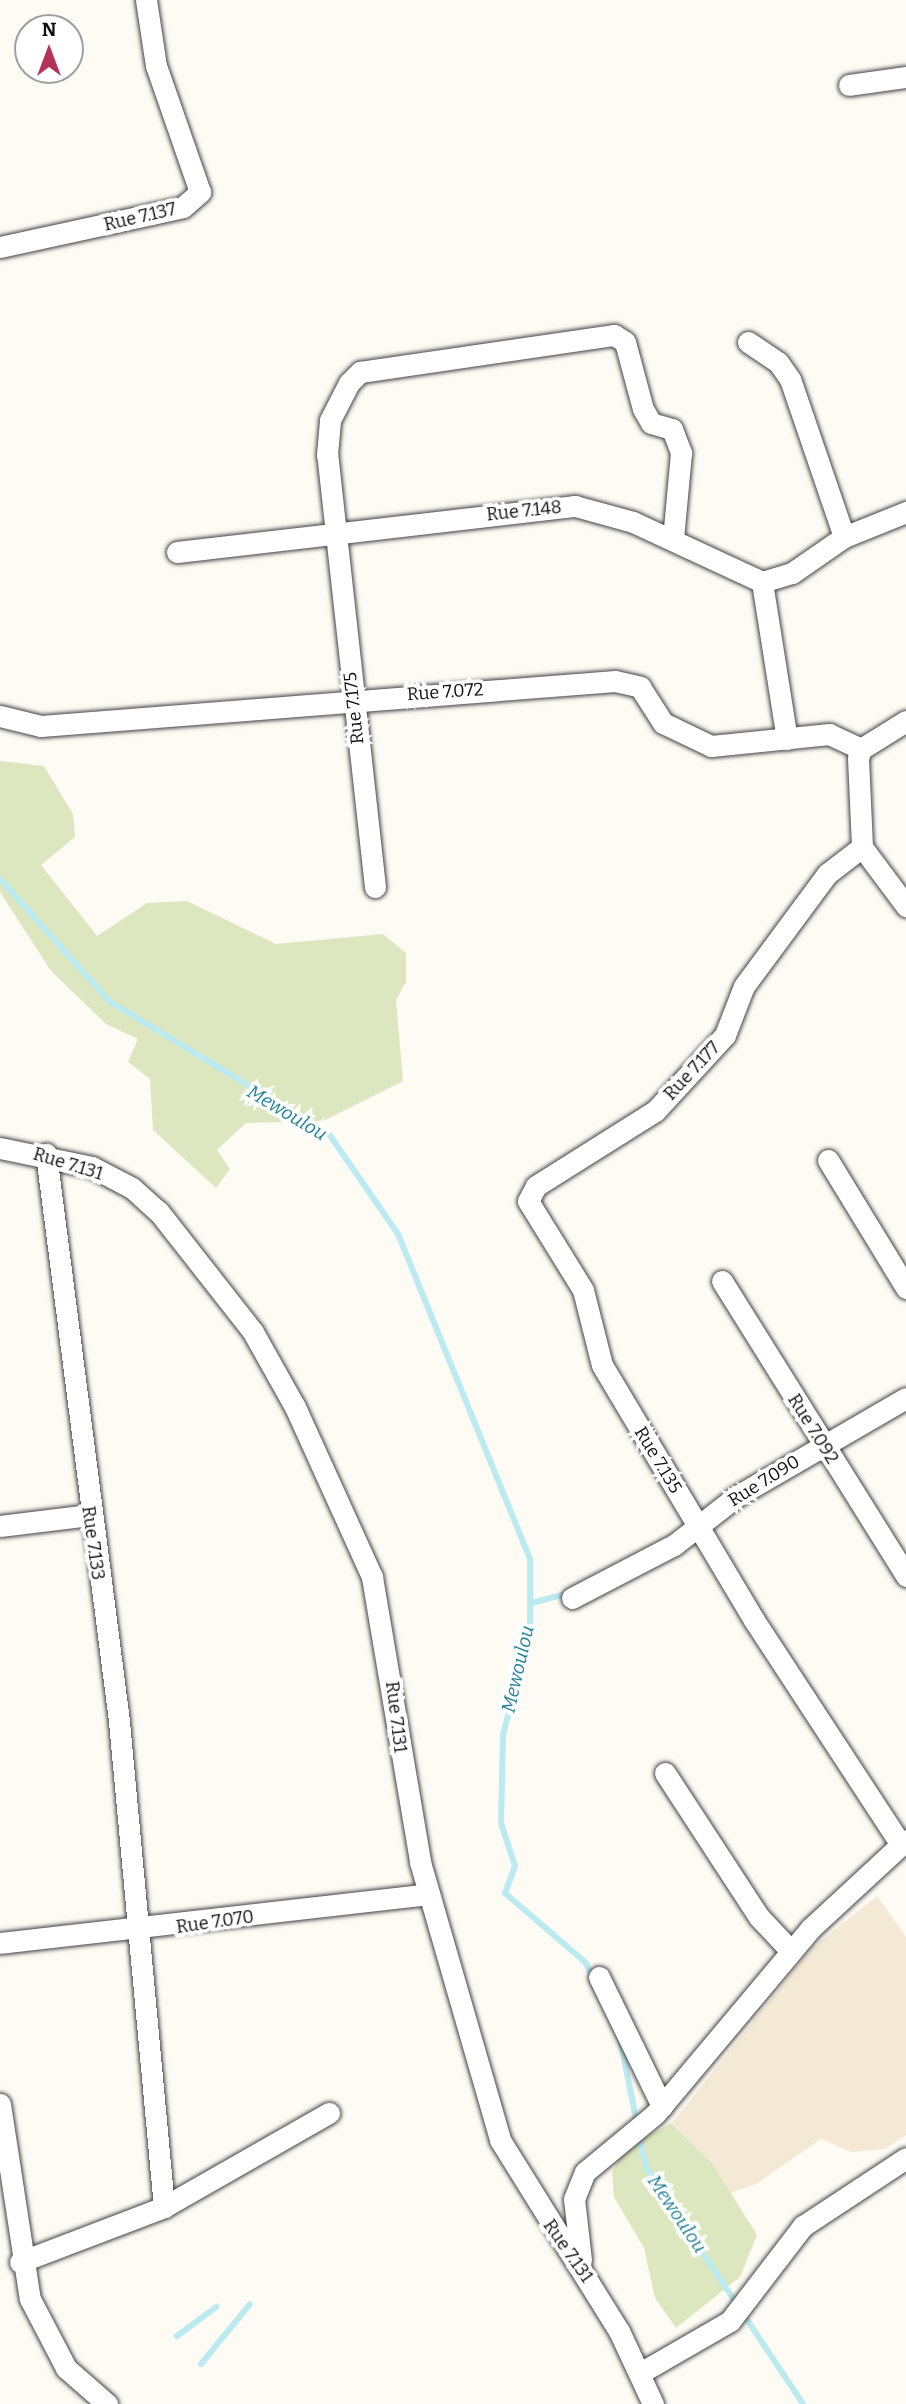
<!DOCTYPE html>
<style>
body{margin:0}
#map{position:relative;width:906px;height:2404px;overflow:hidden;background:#fefaf4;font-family:Bitter,serif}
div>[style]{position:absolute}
.farmland>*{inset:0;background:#f3e9d5}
.green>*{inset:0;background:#dde7bf}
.stream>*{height:6px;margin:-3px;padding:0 3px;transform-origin:3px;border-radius:3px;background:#bceaf1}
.roads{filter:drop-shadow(0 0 2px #434343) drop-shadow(0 0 2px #434343)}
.street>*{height:21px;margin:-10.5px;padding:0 10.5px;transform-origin:10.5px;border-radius:10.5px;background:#fff}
span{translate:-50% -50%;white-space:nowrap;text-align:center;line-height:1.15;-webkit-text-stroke:7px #fff;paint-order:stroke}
.street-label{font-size:18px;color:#101010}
.water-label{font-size:19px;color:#238198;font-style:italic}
.north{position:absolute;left:14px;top:14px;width:70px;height:70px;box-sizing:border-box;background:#fff;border:2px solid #9f9f9f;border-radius:50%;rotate:0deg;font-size:19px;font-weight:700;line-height:28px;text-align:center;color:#101010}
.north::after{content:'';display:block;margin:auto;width:24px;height:32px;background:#b53358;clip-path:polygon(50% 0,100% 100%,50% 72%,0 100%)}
</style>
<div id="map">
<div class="farmland">
<div style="clip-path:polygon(877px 1896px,906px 1937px,906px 2135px,885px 2149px,851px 2152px,821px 2139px,756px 2184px,727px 2194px,712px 2163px,672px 2123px,811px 1949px)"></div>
</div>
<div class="green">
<div style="clip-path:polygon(0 761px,44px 766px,73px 814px,75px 837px,41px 865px,97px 936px,147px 903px,187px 901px,276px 944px,383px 934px,406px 953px,406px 982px,396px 1000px,403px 1081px,323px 1121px,246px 1123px,217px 1150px,230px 1169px,216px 1188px,153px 1130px,150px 1079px,128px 1062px,138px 1039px,106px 1024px,51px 971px,0 892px)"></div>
<div style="clip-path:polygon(671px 2123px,712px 2163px,757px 2235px,740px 2277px,676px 2328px,655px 2298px,644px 2248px,614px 2197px,612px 2172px,624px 2150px)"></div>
</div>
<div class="stream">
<div style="left:0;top:879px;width:164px;rotate:48.2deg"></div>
<div style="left:109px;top:1001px;width:257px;rotate:31.2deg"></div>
<div style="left:329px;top:1134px;width:121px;rotate:55.4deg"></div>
<div style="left:398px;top:1234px;width:351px;rotate:67.9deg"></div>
<div style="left:530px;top:1559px;width:72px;rotate:90deg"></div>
<div style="left:530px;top:1631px;width:107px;rotate:104.6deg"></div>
<div style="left:503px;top:1735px;width:88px;rotate:91.3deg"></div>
<div style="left:501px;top:1823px;width:45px;rotate:72deg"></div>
<div style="left:515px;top:1866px;width:29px;rotate:110deg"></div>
<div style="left:505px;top:1893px;width:106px;rotate:40.8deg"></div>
<div style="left:585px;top:1962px;width:18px;rotate:63deg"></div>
<div style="left:532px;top:1603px;width:38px;rotate:-15deg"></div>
<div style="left:620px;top:2038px;width:88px;rotate:78.8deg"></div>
<div style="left:638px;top:2135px;width:35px;rotate:75deg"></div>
<div style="left:647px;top:2169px;width:282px;rotate:56.4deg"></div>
<div style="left:177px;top:2336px;width:49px;rotate:-36.6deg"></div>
<div style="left:201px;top:2364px;width:77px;rotate:-50.8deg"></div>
</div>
<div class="roads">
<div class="street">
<div style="left:849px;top:85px;width:58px;rotate:-8deg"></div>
<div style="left:0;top:247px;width:187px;rotate:-12.3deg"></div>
<div style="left:183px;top:207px;width:23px;rotate:-41deg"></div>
<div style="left:200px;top:192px;width:133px;rotate:-109.2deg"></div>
<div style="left:156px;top:66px;width:67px;rotate:-98.6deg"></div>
<div style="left:748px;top:342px;width:36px;rotate:34deg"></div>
<div style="left:778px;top:362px;width:21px;rotate:55deg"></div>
<div style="left:790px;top:379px;width:167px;rotate:71.1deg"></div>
<div style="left:177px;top:552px;width:401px;rotate:-6.6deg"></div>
<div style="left:575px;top:506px;width:60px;rotate:15.4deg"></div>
<div style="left:633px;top:522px;width:142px;rotate:24.9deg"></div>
<div style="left:762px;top:582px;width:31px;rotate:-17deg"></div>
<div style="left:792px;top:573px;width:63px;rotate:-34.7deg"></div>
<div style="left:844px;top:537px;width:67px;rotate:-22deg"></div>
<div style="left:762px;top:582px;width:159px;rotate:81deg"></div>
<div style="left:0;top:716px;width:42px;rotate:13.7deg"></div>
<div style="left:41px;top:726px;width:576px;rotate:-4.48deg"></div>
<div style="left:615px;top:681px;width:26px;rotate:13deg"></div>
<div style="left:640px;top:687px;width:43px;rotate:57.4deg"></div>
<div style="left:663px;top:723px;width:53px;rotate:25.6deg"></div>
<div style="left:711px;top:746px;width:119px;rotate:-5.8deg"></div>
<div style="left:829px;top:734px;width:35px;rotate:25deg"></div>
<div style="left:906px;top:721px;width:53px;rotate:148.1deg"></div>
<div style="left:861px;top:749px;width:9px;rotate:108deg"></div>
<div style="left:858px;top:758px;width:89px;rotate:87.4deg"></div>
<div style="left:862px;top:847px;width:74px;rotate:53.3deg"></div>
<div style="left:862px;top:847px;width:44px;rotate:142.4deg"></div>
<div style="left:827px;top:874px;width:139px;rotate:126.5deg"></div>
<div style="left:744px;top:986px;width:53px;rotate:111.2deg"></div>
<div style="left:725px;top:1035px;width:103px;rotate:132.6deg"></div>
<div style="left:655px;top:1111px;width:141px;rotate:147.8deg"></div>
<div style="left:536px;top:1186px;width:17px;rotate:118deg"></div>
<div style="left:528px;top:1201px;width:105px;rotate:58.3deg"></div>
<div style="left:583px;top:1290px;width:77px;rotate:75.8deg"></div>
<div style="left:602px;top:1365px;width:297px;rotate:59.2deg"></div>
<div style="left:754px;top:1620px;width:269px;rotate:56.8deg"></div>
<div style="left:375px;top:887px;width:435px;rotate:-96.3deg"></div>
<div style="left:327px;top:455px;width:35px;rotate:-85deg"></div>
<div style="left:330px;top:420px;width:42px;rotate:-62.8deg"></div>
<div style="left:349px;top:383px;width:16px;rotate:-45deg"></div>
<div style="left:360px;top:372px;width:257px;rotate:-8.3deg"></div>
<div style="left:614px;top:335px;width:13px;rotate:32deg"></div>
<div style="left:625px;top:342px;width:69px;rotate:75deg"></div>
<div style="left:643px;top:409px;width:16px;rotate:60deg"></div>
<div style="left:651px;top:423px;width:22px;rotate:16deg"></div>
<div style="left:672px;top:429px;width:26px;rotate:69deg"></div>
<div style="left:681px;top:453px;width:86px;rotate:95.3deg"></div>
<div style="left:0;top:1148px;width:94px;rotate:11.7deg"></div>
<div style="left:92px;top:1167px;width:45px;rotate:27.7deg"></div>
<div style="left:132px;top:1188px;width:36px;rotate:42deg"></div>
<div style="left:159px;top:1212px;width:152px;rotate:51.9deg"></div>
<div style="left:253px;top:1332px;width:86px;rotate:60.8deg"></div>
<div style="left:295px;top:1407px;width:187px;rotate:65.6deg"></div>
<div style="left:372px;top:1577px;width:289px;rotate:80.4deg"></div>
<div style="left:420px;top:1862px;width:289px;rotate:73.9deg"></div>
<div style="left:500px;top:2140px;width:225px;rotate:58.1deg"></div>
<div style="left:619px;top:2331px;width:81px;rotate:65deg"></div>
<div style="left:828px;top:1160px;width:150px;rotate:58.6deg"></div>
<div style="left:722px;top:1281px;width:348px;rotate:58deg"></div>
<div style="left:0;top:1526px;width:90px;rotate:-7deg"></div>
<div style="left:572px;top:1598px;width:115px;rotate:-27.5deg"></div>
<div style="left:674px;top:1545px;width:80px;rotate:-37.9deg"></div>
<div style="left:737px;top:1496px;width:195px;rotate:-30.1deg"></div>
<div style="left:665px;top:1773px;width:172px;rotate:56.9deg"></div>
<div style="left:759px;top:1917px;width:47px;rotate:46.7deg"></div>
<div style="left:0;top:1943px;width:432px;rotate:-6.5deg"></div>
<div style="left:599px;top:1977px;width:144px;rotate:64deg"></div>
<div style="left:0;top:2104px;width:197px;rotate:81.3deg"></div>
<div style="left:30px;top:2299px;width:78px;rotate:62.4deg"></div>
<div style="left:66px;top:2368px;width:55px;rotate:41.3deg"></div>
<div style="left:164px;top:2207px;width:190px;rotate:-29.7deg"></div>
<div style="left:581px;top:2260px;width:61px;rotate:-96.5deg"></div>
<div style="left:574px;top:2199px;width:29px;rotate:-68deg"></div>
<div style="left:585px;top:2172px;width:91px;rotate:-39.6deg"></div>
<div style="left:655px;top:2114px;width:243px;rotate:-50deg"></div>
<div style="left:811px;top:1928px;width:129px;rotate:-42.8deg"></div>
<div style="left:20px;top:2262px;width:154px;rotate:-20.9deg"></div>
<div style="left:164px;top:2207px;width:496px;rotate:-95.3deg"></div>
<div style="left:118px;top:1713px;width:564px;rotate:-97.34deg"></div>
<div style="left:640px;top:2373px;width:104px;rotate:-30deg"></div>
<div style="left:730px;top:2321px;width:120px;rotate:-52.5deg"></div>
<div style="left:803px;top:2226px;width:123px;rotate:-33.4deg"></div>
</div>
</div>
<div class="street-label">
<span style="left:140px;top:217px;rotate:-13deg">Rue 7.137</span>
<span style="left:524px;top:511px;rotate:-6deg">Rue 7.148</span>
<span style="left:445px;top:692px;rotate:-4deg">Rue 7.072</span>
<span style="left:354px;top:708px;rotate:-96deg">Rue 7.175</span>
<span style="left:692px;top:1071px;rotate:-47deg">Rue 7.177</span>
<span style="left:68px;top:1164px;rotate:17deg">Rue 7.131</span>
<span style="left:813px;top:1429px;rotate:58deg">Rue 7.092</span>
<span style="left:658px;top:1460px;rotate:59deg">Rue 7.135</span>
<span style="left:764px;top:1481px;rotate:-32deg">Rue 7.090</span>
<span style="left:93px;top:1543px;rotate:82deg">Rue 7.133</span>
<span style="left:396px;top:1717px;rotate:83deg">Rue 7.131</span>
<span style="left:215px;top:1922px;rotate:-8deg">Rue 7.070</span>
<span style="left:568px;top:2251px;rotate:55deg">Rue 7.131</span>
</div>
<div class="water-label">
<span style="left:287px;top:1113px;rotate:31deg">Mewoulou</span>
<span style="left:518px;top:1669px;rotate:-77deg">Mewoulou</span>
<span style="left:677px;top:2214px;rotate:56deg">Mewoulou</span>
</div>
<div class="north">N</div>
</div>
